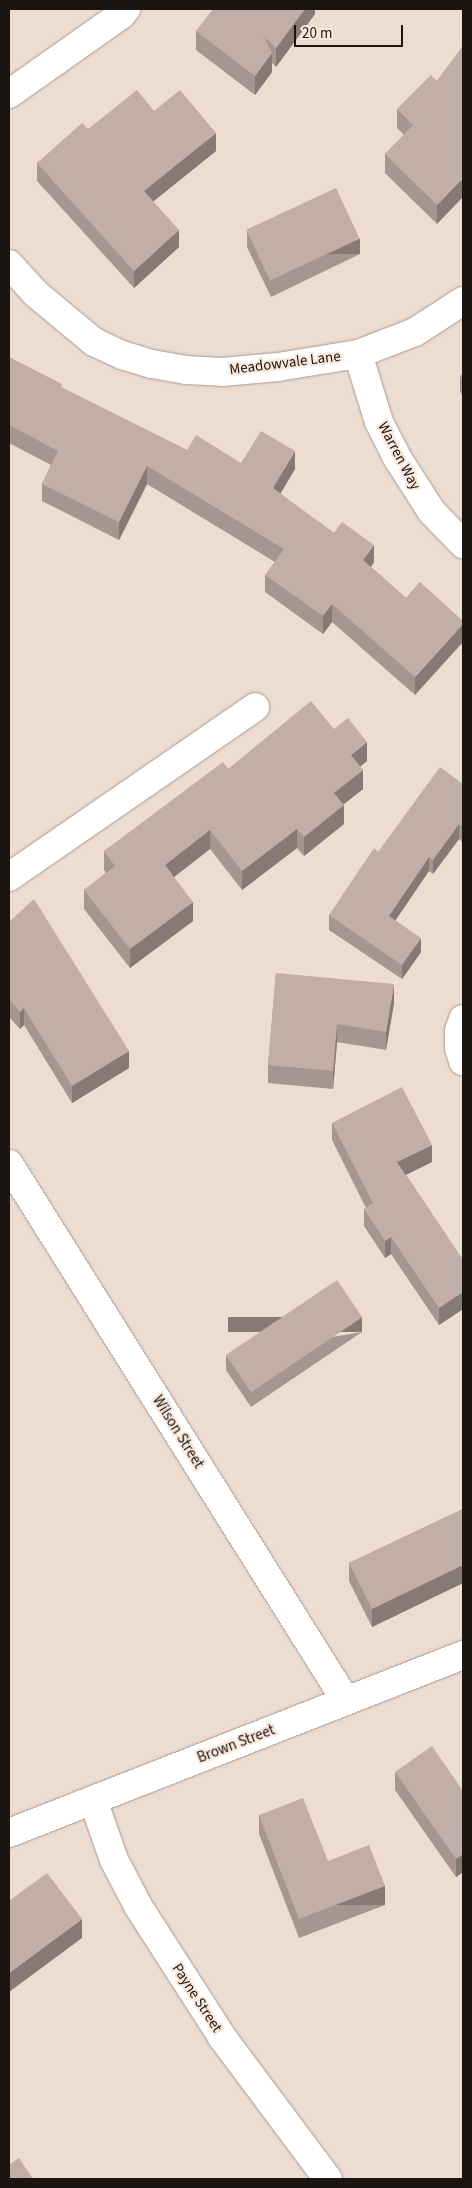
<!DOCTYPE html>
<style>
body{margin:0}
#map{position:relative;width:472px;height:2188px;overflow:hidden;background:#eddcd0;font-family:"Source Sans 3",sans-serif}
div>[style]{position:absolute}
.roads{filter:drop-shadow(0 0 1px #aa9a8f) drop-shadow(0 0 1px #aa9a8f)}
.minor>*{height:28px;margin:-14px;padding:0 14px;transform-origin:14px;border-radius:14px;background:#fff}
.wall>*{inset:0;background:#a69690}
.shaded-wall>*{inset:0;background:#877a75;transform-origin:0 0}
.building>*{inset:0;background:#c1afa7;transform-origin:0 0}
span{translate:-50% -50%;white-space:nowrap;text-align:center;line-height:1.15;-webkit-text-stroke:4.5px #fae9dd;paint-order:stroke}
.street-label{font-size:15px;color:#1b1511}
.frame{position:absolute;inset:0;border:10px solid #1b1511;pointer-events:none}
.scale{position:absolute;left:294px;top:25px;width:109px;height:22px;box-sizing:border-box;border:2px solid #1b1511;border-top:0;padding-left:6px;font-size:15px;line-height:18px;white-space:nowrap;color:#1b1511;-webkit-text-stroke:4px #fae9dd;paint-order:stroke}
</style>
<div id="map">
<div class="roads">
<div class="minor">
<div style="left:9px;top:94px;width:137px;rotate:-35.2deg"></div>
<div style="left:121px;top:15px;width:8px;rotate:-50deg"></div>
<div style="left:9px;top:264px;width:39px;rotate:48deg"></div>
<div style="left:35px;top:293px;width:77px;rotate:39.7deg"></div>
<div style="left:94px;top:342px;width:31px;rotate:25deg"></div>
<div style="left:122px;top:355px;width:31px;rotate:17deg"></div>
<div style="left:152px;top:364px;width:35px;rotate:10deg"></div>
<div style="left:186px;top:370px;width:36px;rotate:3deg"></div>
<div style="left:222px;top:372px;width:56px;rotate:-5.1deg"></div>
<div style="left:278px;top:367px;width:81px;rotate:-9.2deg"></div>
<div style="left:358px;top:354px;width:61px;rotate:-21.1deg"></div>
<div style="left:415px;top:332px;width:57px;rotate:-32.9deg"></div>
<div style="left:358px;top:354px;width:71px;rotate:72.8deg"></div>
<div style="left:379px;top:422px;width:38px;rotate:63deg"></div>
<div style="left:396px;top:456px;width:67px;rotate:57.3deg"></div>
<div style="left:432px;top:512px;width:45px;rotate:45.9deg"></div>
<div style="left:9px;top:877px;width:299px;rotate:-34.6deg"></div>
<div style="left:463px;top:1019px;width:13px;rotate:108deg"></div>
<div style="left:459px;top:1031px;width:17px;rotate:90deg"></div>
<div style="left:459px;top:1048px;width:14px;rotate:73deg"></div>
<div style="left:9px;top:1164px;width:634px;rotate:57.89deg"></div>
<div style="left:93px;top:1800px;width:64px;rotate:70.7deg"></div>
<div style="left:114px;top:1860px;width:52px;rotate:62.4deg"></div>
<div style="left:138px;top:1906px;width:156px;rotate:57.3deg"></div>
<div style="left:222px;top:2037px;width:177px;rotate:53.3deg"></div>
<div style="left:9px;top:1833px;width:488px;rotate:-21.4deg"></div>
</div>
</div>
<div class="wall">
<div style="clip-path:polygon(315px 9px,315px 14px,276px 67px,272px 63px,272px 72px,255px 95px,196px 50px,196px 31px)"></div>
<div style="clip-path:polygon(463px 46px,437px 224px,385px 173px,385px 154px,404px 135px,397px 128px,397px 109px,437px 81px)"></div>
<div style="clip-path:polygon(154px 111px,216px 151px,153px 201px,179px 247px,134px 288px,37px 181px,37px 163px,88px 129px)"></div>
<div style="clip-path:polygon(247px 232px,360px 254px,271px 297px,247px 247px)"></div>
<div style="clip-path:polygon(9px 357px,62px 388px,187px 450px,241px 463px,295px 469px,280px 494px,374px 562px,371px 567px,406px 598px,420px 582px,415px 695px,332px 622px,323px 634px,265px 592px,265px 575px,275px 562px,147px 484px,119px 540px,42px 501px,42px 484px,51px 465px,9px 443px)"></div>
<div style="clip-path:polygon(463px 374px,463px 397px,460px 391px,460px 376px)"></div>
<div style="clip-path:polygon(334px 729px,367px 761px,360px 766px,363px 789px,343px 804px,344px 824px,304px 856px,297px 848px,242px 890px,210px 849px,174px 877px,193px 921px,130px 968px,84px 909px,84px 890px,106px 873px,104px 870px,104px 851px,228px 769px)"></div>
<div style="clip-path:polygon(463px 784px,463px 842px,459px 839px,433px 874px,429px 871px,395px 920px,421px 952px,402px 979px,329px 930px,329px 915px,378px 852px)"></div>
<div style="clip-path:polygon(9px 922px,129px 1068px,72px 1103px,24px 1025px,20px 1029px,9px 1017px)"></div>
<div style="clip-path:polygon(276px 973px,394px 1003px,386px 1050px,337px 1042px,333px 1089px,268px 1083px,268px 1065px)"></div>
<div style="clip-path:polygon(332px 1123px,432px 1162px,406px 1175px,463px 1260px,463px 1309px,439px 1325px,391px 1254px,385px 1258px,364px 1226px,364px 1209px,366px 1208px,332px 1140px)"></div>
<div style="clip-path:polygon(362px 1332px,251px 1407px,226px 1370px,226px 1355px)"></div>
<div style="clip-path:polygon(463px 1509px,463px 1583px,372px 1627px,349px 1581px,349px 1563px)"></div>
<div style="clip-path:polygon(395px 1772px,463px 1791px,463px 1872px,456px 1877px,395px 1790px)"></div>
<div style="clip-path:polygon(259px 1815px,328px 1861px,385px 1905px,299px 1938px,259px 1834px)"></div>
</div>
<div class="shaded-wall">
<div style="clip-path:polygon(305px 9px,315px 9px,315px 14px,276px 67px,276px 48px)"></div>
<div style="clip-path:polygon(272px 53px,272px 72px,255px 95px,255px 76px)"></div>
<div style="clip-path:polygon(216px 133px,216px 151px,144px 209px,144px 191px)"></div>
<div style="clip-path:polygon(463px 178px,463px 197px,437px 224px,437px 205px)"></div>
<div style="clip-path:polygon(179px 230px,179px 247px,134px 288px,134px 271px)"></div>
<div style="left:360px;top:239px;width:15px;height:99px;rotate:90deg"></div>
<div style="clip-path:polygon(295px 451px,295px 469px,273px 506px,273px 488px)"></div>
<div style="clip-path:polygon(147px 466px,147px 484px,119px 540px,119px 522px)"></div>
<div style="clip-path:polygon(374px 545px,374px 562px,363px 578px,363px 560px)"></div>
<div style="clip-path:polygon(332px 604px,332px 622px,323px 634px,323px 616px)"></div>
<div style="clip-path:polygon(463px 624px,463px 642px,415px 695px,415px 677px)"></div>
<div style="clip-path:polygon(367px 742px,367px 761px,351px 774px,351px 755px)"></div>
<div style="clip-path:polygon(363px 770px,363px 789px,334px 812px,334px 793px)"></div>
<div style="clip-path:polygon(344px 805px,344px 824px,304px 856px,304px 837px)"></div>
<div style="clip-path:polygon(459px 824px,459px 839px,433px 874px,433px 860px)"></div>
<div style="clip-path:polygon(297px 829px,297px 848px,242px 890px,242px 871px)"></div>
<div style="clip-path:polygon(210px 830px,210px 849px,165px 884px,165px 865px)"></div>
<div style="clip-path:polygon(429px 857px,429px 871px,389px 930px,389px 916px)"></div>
<div style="clip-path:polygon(193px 902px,193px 921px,130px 968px,130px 949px)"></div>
<div style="clip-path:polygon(421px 938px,421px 952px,402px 979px,402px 965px)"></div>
<div style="clip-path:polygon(394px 984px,394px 1003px,386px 1050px,386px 1032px)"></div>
<div style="clip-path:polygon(24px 1008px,24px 1025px,20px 1029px,20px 1012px)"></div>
<div style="clip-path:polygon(337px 1024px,337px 1042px,333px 1089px,333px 1071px)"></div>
<div style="clip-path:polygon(129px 1051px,129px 1068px,72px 1103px,72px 1086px)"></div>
<div style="clip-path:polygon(432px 1145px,432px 1162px,397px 1179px,397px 1162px)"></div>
<div style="clip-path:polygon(391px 1237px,391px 1254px,385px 1258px,385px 1241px)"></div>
<div style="clip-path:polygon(463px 1292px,463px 1309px,439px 1325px,439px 1308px)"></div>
<div style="left:362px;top:1317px;width:15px;height:134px;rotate:90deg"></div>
<div style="clip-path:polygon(463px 1565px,463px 1583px,372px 1627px,372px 1609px)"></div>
<div style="clip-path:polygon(463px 1854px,463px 1872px,456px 1877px,456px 1859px)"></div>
<div style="left:385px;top:1886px;width:19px;height:92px;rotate:90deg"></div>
<div style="clip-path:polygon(82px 1919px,82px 1938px,9px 1992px,9px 1973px)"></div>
</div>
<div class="building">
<div style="clip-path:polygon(213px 9px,305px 9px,276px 48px,263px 35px,272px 53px,255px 76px,196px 31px)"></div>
<div style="clip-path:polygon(463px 46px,463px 178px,437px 205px,385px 154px,413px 125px,397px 109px,431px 75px,437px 81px)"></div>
<div style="clip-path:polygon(137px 90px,154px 111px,180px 90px,216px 133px,144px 191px,179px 230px,134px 271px,37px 163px,82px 123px,88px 129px)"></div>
<div style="left:336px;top:188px;width:56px;height:99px;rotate:65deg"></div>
<div style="clip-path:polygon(9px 357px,62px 384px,61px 387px,187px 450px,196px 435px,241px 463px,261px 431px,295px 451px,273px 488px,334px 533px,342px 522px,374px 545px,363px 560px,406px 598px,420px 582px,463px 621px,463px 624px,415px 677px,332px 604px,323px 616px,265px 575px,284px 549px,147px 466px,119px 522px,42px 484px,58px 451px,9px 425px)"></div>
<div style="clip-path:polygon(463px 374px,463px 382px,460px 376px)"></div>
<div style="clip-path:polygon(311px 701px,334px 729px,348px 718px,367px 742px,351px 755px,363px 770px,334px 793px,344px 805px,304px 837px,297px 829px,242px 871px,210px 830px,165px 865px,193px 902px,130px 949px,84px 890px,115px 866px,104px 851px,223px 762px,228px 769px)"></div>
<div style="clip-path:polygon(440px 767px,463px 784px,463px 827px,459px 824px,433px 860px,429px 857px,389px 916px,421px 938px,402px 965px,329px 915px,374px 848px,378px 852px)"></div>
<div style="clip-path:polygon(34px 899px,129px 1051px,72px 1086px,24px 1008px,20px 1012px,9px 999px,9px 964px,11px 962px,9px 958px,9px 922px)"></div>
<div style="clip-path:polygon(276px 973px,394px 984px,386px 1032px,337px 1024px,333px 1071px,268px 1065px)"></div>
<div style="clip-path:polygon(402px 1087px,432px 1145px,397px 1162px,463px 1260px,463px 1292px,439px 1308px,391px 1237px,385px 1241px,364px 1209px,373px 1203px,332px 1123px)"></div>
<div style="left:337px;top:1280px;width:45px;height:134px;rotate:56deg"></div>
<div style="clip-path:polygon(463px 1509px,463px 1565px,372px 1609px,349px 1563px)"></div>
<div style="clip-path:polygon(432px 1746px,463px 1791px,463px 1854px,456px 1859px,395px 1772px)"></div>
<div style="clip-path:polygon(303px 1798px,328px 1861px,369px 1845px,385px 1886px,299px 1919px,259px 1815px)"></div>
<div style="clip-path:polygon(47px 1873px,82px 1919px,9px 1973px,9px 1901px)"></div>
<div style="clip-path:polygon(19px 2158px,33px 2179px,9px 2179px,9px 2165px)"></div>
</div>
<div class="street-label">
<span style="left:285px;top:363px;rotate:-7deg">Meadowvale Lane</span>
<span style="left:399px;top:456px;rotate:62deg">Warren Way</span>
<span style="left:178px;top:1432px;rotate:58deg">Wilson Street</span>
<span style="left:236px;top:1744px;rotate:-21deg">Brown Street</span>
<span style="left:197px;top:1998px;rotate:57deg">Payne Street</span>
</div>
<div class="frame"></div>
<div class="scale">20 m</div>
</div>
